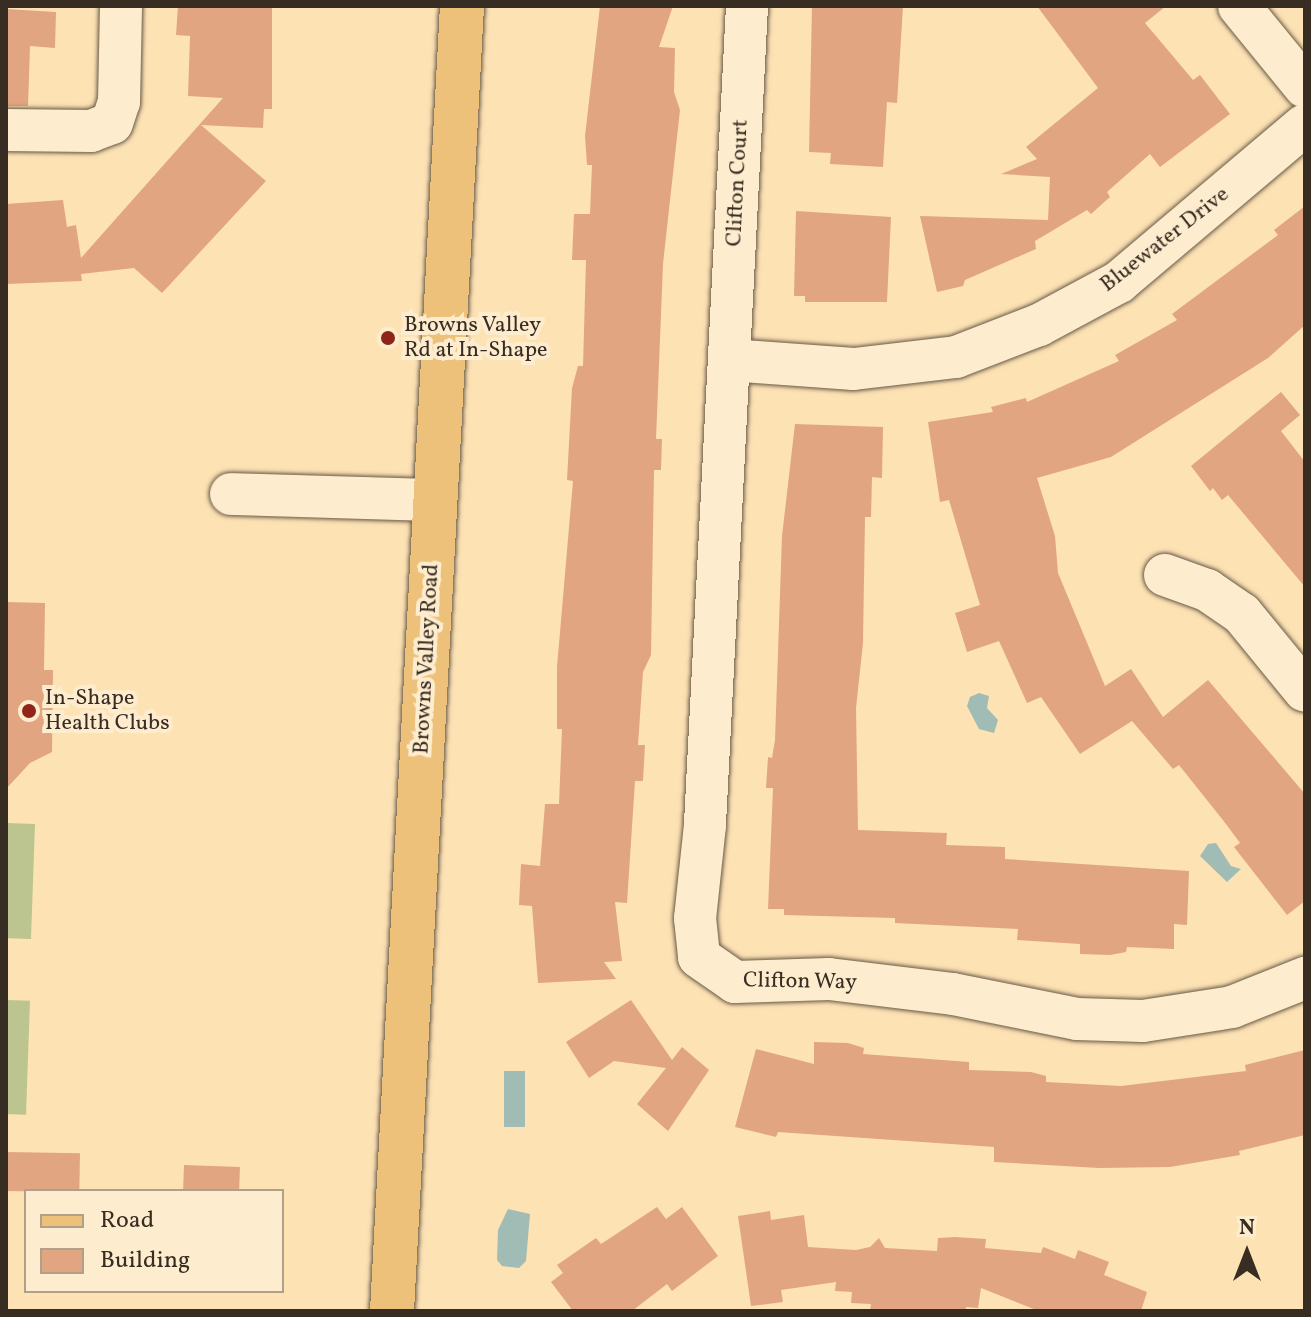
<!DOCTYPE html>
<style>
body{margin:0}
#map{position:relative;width:1311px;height:1317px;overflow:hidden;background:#fde2b4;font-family:Vollkorn,serif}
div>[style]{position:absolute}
.green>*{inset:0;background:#bcc48f;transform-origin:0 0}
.water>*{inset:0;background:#a1bcb5;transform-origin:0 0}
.building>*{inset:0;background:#e2a581;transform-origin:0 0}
.roads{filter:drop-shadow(0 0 2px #695a47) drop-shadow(0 0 2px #695a47)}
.minor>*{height:42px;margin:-21px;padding:0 21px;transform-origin:21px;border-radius:21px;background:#feecce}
.major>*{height:44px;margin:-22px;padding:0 22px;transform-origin:22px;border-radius:22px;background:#eec17a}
.dots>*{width:22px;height:22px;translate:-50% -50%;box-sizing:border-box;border:4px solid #feecce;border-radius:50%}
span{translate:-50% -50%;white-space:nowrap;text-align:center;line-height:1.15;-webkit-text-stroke:8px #feecce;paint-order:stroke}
.street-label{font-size:22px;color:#382d23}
.poi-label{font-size:22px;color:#382d23}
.left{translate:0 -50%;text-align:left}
.frame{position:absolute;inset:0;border:8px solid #382d23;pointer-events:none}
.legend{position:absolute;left:24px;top:1189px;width:260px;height:104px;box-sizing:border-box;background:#feecce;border:2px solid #afa08a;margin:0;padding:10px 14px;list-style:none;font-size:24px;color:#382d23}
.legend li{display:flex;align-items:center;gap:16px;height:40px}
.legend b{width:40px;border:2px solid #afa08a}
.north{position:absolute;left:1207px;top:1213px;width:80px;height:80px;-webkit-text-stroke:6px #feecce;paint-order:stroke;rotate:0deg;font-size:22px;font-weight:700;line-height:32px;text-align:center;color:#382d23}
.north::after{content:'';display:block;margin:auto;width:28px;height:36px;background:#382d23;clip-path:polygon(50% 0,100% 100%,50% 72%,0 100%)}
</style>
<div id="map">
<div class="green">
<div style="left:6px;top:823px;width:29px;height:115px;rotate:2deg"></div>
<div style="left:6px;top:1000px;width:24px;height:114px;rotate:2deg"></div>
</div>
<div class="water">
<div style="clip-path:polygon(979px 693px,989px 696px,987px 708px,998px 720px,994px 733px,979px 729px,967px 706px,970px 697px)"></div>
<div style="clip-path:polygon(1216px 843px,1231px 866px,1241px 869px,1227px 882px,1200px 856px,1208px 844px)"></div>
<div style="left:504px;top:1071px;width:21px;height:56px"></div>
<div style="clip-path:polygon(508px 1209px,530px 1214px,526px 1261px,519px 1268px,502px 1266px,497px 1260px,498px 1230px)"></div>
</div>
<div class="building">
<div style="clip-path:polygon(178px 6px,272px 6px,272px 109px,264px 109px,263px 128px,201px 125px,266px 181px,162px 293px,134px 268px,81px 274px,82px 281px,6px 284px,6px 204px,63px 200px,67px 227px,76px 225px,81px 258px,223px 98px,188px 96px,190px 36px,176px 35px)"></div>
<div style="clip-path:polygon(600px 6px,673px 6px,659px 47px,675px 48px,674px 92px,680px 110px,663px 264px,656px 439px,662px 439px,661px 470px,654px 470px,651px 655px,643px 672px,638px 745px,645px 745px,643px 781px,635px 781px,627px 903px,615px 902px,622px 961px,604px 962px,616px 979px,538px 983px,532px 906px,519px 905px,521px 864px,540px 866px,545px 804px,559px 804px,562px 729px,557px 729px,557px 667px,573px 481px,567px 480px,572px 388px,578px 366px,583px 366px,586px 260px,572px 260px,574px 214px,590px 214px,592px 165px,587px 165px,585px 136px)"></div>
<div style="clip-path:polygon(812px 6px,903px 6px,897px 103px,887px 102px,883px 167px,830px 164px,831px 153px,809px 152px)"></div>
<div style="clip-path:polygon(1037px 6px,1166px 6px,1145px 23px,1193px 80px,1200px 75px,1230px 114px,1160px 167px,1150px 154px,1107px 192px,1110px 197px,1091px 214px,1087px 210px,1035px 241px,1036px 249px,965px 280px,963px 286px,937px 292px,920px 216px,1048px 220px,1050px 177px,1001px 174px,1037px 159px,1026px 147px,1098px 88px)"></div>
<div style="clip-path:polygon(6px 9px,56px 12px,55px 48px,30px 46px,28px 106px,6px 106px)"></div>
<div style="clip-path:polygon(1305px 206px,1305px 325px,1268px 358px,1111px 457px,1037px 478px,1055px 536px,1058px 573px,1105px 686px,1131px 669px,1163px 717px,1208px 680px,1305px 794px,1305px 901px,1287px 915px,1234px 847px,1240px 843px,1226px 824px,1179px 765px,1173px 769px,1132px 721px,1080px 754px,1041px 697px,1027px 703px,999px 641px,967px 652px,955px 613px,980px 605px,949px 500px,940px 502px,928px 422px,993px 412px,991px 407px,1026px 398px,1027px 402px,1119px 361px,1115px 355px,1177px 320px,1172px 314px,1278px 235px,1274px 230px)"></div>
<div style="clip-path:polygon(796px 211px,891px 217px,887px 302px,805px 302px,805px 296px,794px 296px)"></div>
<div style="clip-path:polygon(1281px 392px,1300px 415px,1281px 431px,1305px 462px,1305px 587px,1228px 495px,1222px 500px,1213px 488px,1210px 491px,1191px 466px)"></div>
<div style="clip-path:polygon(795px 424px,883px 427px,882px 478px,872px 477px,871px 517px,865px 517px,863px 643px,856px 708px,858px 830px,947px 833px,946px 845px,1005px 847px,1005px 859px,1189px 871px,1187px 925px,1174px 924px,1174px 949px,1127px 947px,1126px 952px,1110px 955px,1080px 954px,1080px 944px,1017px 940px,1018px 929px,895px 923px,895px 918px,784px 915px,784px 909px,768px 909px,773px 788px,766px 788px,768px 757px,772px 758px,775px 740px,782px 536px)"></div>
<div style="clip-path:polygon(6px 602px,45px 603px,44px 670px,53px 670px,52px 752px,30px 763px,6px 789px)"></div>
<div style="clip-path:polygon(631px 1000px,672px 1060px,682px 1047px,709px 1070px,668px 1131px,637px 1104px,666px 1068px,614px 1061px,589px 1078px,566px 1042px)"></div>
<div style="clip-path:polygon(814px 1042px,848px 1043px,864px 1048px,863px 1054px,969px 1062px,969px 1070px,1031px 1072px,1046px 1076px,1046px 1082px,1121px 1086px,1246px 1071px,1245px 1065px,1305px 1050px,1305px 1135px,1239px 1151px,1240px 1155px,1170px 1167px,1099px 1168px,994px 1162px,994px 1147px,778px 1132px,776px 1137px,735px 1127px,756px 1049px,814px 1064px)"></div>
<div style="left:6px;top:1152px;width:74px;height:39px;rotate:1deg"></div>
<div style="left:184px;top:1165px;width:56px;height:26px;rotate:2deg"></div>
<div style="clip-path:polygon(657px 1207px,666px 1219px,682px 1207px,718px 1256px,672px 1291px,667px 1284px,632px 1311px,573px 1311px,551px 1282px,563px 1273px,557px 1265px,596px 1238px,601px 1244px)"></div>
<div style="clip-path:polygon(770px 1211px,771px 1220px,804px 1215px,808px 1247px,856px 1250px,870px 1247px,879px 1238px,885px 1248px,937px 1251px,938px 1238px,955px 1237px,986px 1239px,985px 1248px,1041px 1253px,1043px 1247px,1075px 1259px,1078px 1250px,1109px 1262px,1104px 1275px,1147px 1292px,1141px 1311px,1039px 1311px,981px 1288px,978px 1308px,966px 1307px,966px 1311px,870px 1311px,871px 1304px,851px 1303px,852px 1292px,835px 1291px,836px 1282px,781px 1290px,783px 1302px,751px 1306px,738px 1216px)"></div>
</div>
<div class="roads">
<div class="minor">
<div style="left:747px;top:6px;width:820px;rotate:92.94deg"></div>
<div style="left:705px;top:825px;width:94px;rotate:96.1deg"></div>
<div style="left:695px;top:918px;width:39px;rotate:84deg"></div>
<div style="left:699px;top:957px;width:44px;rotate:34.8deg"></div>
<div style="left:735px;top:982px;width:94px;rotate:-1.8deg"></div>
<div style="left:829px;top:979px;width:125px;rotate:6.9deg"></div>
<div style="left:953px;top:994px;width:126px;rotate:11.4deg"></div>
<div style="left:1077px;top:1019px;width:66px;rotate:1.7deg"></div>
<div style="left:1143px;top:1021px;width:90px;rotate:-8.9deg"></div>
<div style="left:1232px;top:1007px;width:79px;rotate:-21.7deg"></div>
<div style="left:1239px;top:6px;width:104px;rotate:50.8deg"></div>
<div style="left:6px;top:130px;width:85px;rotate:0.7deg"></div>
<div style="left:91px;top:131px;width:22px;rotate:-21deg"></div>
<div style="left:112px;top:123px;width:22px;rotate:-72deg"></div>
<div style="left:119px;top:102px;width:96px;rotate:-88.8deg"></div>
<div style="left:729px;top:360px;width:125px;rotate:4.1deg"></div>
<div style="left:854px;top:369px;width:103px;rotate:-6.7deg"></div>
<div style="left:956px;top:357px;width:89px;rotate:-21.1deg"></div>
<div style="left:1039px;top:325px;width:91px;rotate:-28.3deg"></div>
<div style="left:1119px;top:282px;width:243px;rotate:-40.2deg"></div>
<div style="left:231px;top:494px;width:204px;rotate:1.7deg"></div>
<div style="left:1165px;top:575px;width:45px;rotate:19.7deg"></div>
<div style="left:1207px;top:590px;width:42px;rotate:34.4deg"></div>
<div style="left:1242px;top:614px;width:99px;rotate:50.7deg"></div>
</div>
<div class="major">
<div style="left:392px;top:1311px;width:1307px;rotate:-86.93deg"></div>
</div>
</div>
<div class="dots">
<div style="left:388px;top:338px;background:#8f2418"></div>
<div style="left:29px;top:711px;background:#8f2418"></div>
</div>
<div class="street-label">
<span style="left:738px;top:183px;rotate:-87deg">Clifton Court</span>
<span style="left:1165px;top:240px;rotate:-38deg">Bluewater Drive</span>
<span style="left:427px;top:659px;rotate:-87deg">Browns Valley Road</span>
<span style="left:800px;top:982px;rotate:1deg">Clifton Way</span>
</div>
<div class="poi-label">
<span class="left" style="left:404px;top:338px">Browns Valley<br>Rd at In-Shape</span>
<span class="left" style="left:45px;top:711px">In-Shape<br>Health Clubs</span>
</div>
<div class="frame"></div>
<ul class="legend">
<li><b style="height:10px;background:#eec17a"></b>Road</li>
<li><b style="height:22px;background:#e2a581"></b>Building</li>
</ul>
<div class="north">N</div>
</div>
